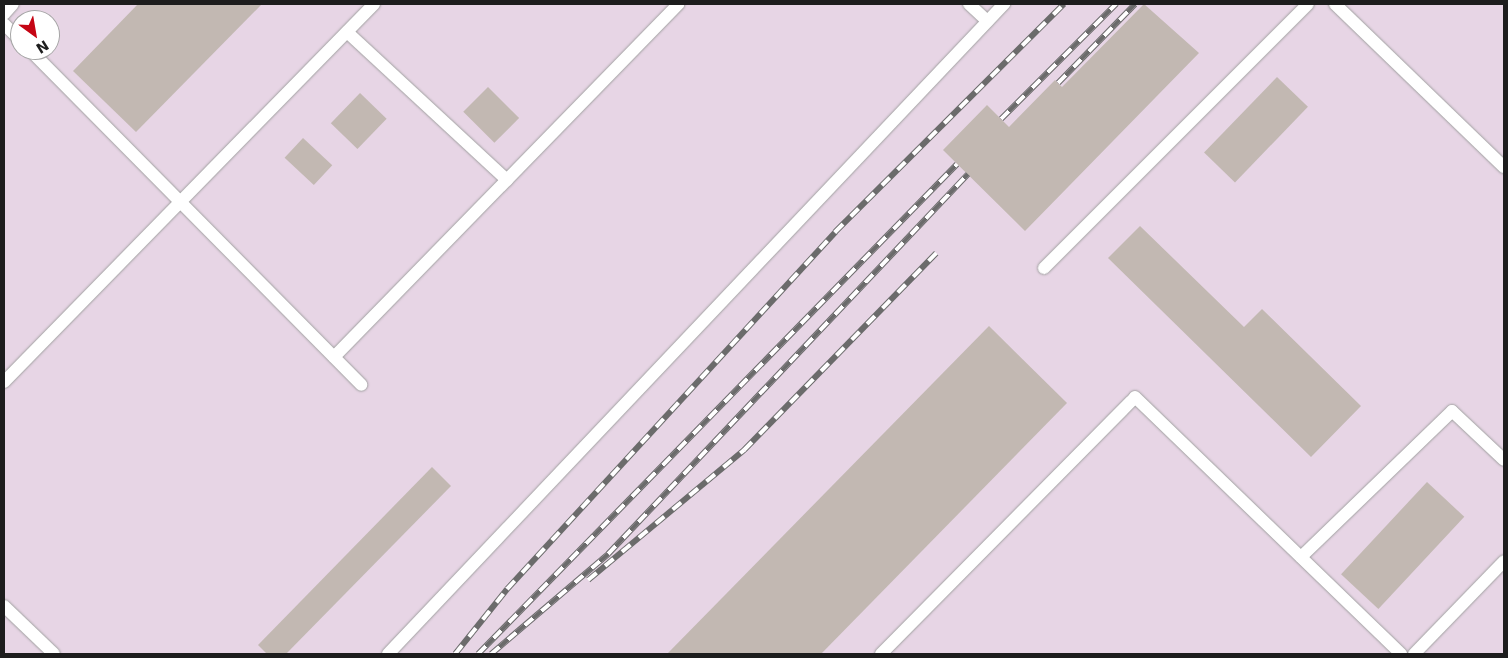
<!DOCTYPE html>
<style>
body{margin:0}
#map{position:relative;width:1508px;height:658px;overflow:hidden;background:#eee9e3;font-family:"DejaVu Sans",sans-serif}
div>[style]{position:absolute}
.industrial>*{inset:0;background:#e7d5e5}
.building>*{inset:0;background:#c2b8b2;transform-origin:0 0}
.roads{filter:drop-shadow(0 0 1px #a1a1a1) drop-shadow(0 0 1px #a1a1a1)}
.service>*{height:12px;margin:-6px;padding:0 6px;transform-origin:6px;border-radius:6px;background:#fff}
.rail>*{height:5.5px;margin-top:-2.75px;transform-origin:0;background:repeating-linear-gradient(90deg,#fff 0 11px,#6b6b6b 0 22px);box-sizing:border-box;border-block:1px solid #6b6b6b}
span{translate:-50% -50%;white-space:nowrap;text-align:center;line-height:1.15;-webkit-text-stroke:4px #fff;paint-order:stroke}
.frame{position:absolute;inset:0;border:5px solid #1d1d1d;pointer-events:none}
.north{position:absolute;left:10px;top:10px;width:50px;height:50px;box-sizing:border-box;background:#fff;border:1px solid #a5a5a5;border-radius:50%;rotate:148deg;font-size:14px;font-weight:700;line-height:20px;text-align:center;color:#1d1d1d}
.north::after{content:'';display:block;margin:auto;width:18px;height:22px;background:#c50514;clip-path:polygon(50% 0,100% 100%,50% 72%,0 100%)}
</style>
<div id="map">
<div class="industrial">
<div style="clip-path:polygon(evenodd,4px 4px,1504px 4px,1504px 654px,4px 654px,4px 4px,20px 20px,50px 20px,50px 50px,20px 50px,20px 20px)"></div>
</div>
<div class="building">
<div style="clip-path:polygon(138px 4px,262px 4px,136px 132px,73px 71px)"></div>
<div style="clip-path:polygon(1144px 4px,1199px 53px,1025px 231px,943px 150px,987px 105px,1009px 127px,1055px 80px,1062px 87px)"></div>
<div style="left:1277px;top:77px;width:43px;height:105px;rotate:44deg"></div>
<div style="left:488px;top:87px;width:44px;height:35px;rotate:45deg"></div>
<div style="left:360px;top:93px;width:37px;height:42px;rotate:44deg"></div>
<div style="left:303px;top:138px;width:40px;height:27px;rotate:43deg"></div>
<div style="clip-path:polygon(1140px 226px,1244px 327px,1262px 309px,1361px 406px,1311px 457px,1108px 258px)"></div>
<div style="clip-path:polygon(989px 326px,1067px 403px,821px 654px,667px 654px)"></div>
<div style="clip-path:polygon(432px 467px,451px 486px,286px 654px,267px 654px,258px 645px)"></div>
<div style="left:1427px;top:482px;width:51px;height:126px;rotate:43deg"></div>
</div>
<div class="roads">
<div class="service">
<div style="left:969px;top:4px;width:25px;rotate:43deg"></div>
<div style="left:1335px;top:4px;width:235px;rotate:44deg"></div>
<div style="left:4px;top:14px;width:13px;rotate:-48deg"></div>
<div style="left:4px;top:24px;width:23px;rotate:45deg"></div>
<div style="left:347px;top:32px;width:218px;rotate:42.8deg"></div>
<div style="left:30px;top:50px;width:471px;rotate:45.3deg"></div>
<div style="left:1044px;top:268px;width:373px;rotate:-45deg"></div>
<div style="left:334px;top:357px;width:493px;rotate:-45.7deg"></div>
<div style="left:4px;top:382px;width:529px;rotate:-45.61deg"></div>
<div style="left:1301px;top:557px;width:210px;rotate:-44deg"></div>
<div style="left:1452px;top:411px;width:71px;rotate:43.3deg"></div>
<div style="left:4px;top:606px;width:69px;rotate:43.8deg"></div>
<div style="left:388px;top:654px;width:896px;rotate:-46.54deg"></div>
<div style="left:881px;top:654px;width:361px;rotate:-45.3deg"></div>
<div style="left:1135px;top:397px;width:370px;rotate:44deg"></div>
<div style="left:1414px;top:654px;width:129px;rotate:-45.9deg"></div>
</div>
</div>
<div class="rail">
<div style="left:1058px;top:83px;width:110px;rotate:-45.7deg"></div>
<div style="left:1001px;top:119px;width:163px;rotate:-45deg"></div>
<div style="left:588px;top:580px;width:203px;rotate:-39.8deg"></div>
<div style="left:744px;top:450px;width:275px;rotate:-45.7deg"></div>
<div style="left:455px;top:654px;width:83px;rotate:-51.3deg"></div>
<div style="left:507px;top:589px;width:485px;rotate:-47.4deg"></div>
<div style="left:835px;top:232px;width:323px;rotate:-44.9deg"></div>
<div style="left:478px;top:654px;width:685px;rotate:-45.65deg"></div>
<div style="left:491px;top:654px;width:154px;rotate:-40.5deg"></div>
<div style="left:608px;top:554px;width:523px;rotate:-46.55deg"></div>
</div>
<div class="frame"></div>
<div class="north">N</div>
</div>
